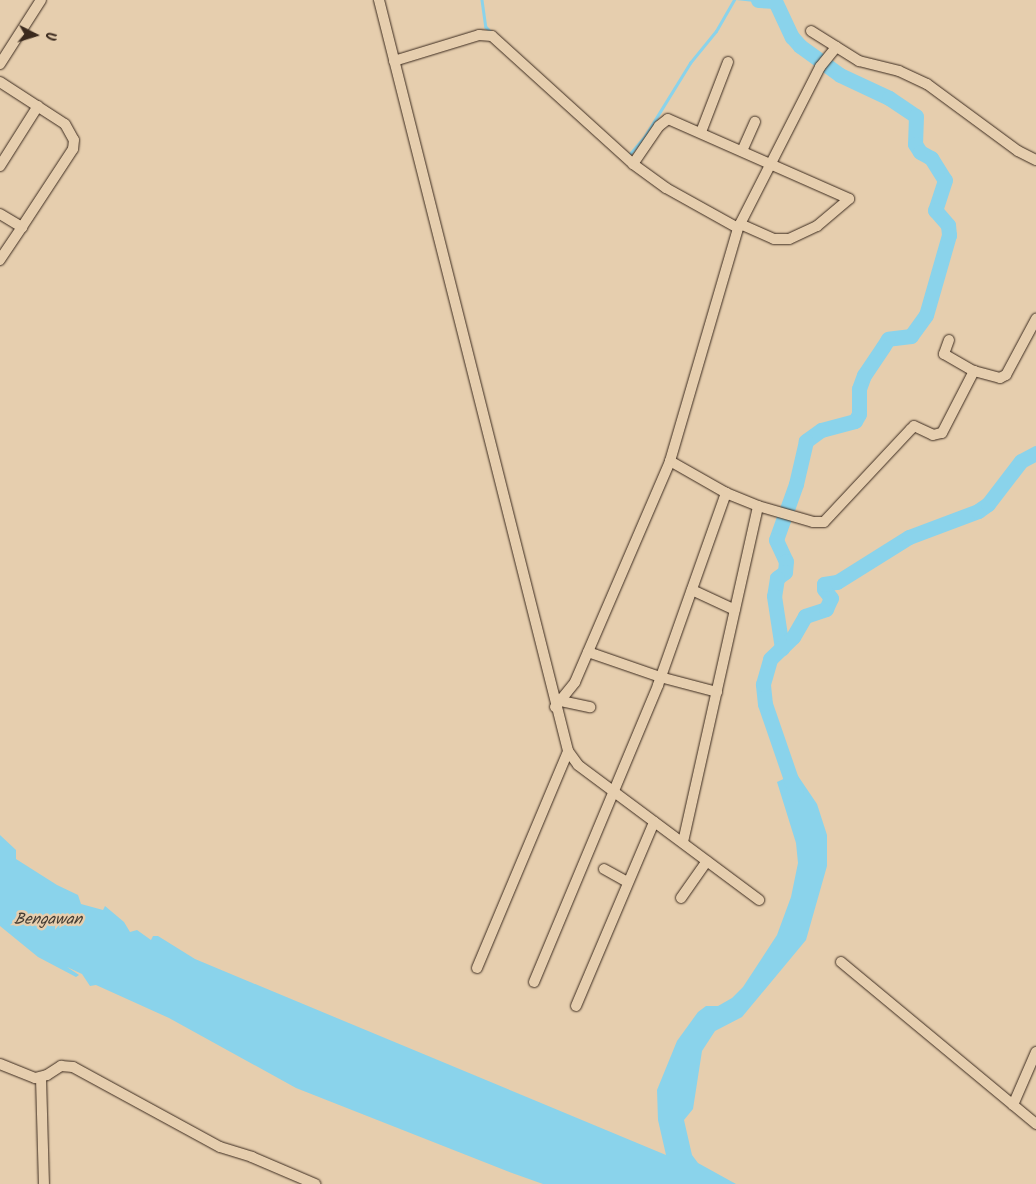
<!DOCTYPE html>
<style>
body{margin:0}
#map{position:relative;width:1036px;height:1184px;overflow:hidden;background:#e6ceae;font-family:Kalam,sans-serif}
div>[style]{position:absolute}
.water>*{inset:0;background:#8ad3eb}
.stream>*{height:2.5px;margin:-1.25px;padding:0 1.25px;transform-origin:1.25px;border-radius:1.25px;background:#8ad3eb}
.river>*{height:15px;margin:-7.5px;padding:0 7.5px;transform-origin:7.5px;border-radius:7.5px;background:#8ad3eb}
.roads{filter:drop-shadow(0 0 1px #3b2a1e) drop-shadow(0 0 1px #3b2a1e)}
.minor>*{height:10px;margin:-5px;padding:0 5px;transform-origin:5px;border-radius:5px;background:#e6ceae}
span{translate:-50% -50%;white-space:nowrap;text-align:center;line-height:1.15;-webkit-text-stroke:5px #e6ceae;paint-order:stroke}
.water-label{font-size:16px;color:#433b32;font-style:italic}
.north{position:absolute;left:10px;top:10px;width:50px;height:50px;-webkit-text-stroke:4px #e6ceae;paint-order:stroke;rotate:95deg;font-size:14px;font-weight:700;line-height:20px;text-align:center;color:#3b2a1e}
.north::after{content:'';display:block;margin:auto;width:18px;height:22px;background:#3b2a1e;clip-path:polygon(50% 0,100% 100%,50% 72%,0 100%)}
</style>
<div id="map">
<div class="water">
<div style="clip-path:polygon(736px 0,782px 0,792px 22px,784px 25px,772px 4px)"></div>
<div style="clip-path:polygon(796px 773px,817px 804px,827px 835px,827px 866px,806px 940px,742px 1017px,715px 1031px,702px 1051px,693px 1109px,684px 1120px,692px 1155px,698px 1163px,736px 1184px,543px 1184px,512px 1173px,296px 1088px,169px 1018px,96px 985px,90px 986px,82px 974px,67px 967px,79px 975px,76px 977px,38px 957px,0 926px,0 835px,16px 850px,16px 859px,57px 885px,78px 895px,81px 904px,103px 910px,105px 906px,124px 922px,130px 932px,137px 930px,151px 940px,153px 936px,158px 936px,195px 959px,666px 1155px,658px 1120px,657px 1090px,677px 1041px,698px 1012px,706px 1006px,718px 1006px,732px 998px,743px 987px,777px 935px,791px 897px,798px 863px,796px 843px,777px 782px)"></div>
</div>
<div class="stream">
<div style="left:482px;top:0;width:27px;rotate:82deg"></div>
<div style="left:486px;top:27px;width:8px;rotate:45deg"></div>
<div style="left:629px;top:155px;width:25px;rotate:-50deg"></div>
<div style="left:645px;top:136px;width:86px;rotate:-58.3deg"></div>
<div style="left:690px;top:63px;width:41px;rotate:-50.9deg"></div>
<div style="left:716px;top:31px;width:36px;rotate:-60deg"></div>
</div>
<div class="river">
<div style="left:758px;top:0;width:17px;rotate:3deg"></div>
<div style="left:775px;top:1px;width:40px;rotate:65deg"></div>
<div style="left:792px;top:37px;width:12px;rotate:48deg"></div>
<div style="left:800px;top:46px;width:49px;rotate:35.9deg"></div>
<div style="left:840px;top:75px;width:54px;rotate:25.1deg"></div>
<div style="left:889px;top:98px;width:32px;rotate:34deg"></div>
<div style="left:916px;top:116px;width:28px;rotate:92deg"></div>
<div style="left:915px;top:144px;width:9px;rotate:58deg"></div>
<div style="left:920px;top:152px;width:13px;rotate:29deg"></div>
<div style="left:931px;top:158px;width:26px;rotate:58deg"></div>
<div style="left:945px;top:180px;width:32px;rotate:108deg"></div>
<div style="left:935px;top:210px;width:20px;rotate:49deg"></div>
<div style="left:948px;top:225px;width:10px;rotate:84deg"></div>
<div style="left:949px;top:235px;width:83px;rotate:106deg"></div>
<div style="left:926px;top:315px;width:26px;rotate:126deg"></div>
<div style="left:911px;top:336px;width:23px;rotate:173deg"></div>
<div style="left:888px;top:339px;width:9px;rotate:122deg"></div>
<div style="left:883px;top:347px;width:34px;rotate:124deg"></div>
<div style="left:864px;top:375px;width:15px;rotate:110deg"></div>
<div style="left:859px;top:389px;width:25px;rotate:90deg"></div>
<div style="left:859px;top:414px;width:8px;rotate:120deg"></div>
<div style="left:855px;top:421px;width:35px;rotate:165deg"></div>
<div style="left:821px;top:430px;width:19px;rotate:144deg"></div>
<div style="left:806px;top:441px;width:44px;rotate:103.1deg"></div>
<div style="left:796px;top:484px;width:59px;rotate:109.7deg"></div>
<div style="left:776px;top:540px;width:23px;rotate:65deg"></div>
<div style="left:786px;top:561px;width:11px;rotate:95deg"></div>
<div style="left:785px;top:572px;width:10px;rotate:143deg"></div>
<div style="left:777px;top:578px;width:18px;rotate:99deg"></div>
<div style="left:774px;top:596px;width:53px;rotate:81.3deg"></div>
<div style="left:796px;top:794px;width:95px;rotate:-109deg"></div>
<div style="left:765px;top:704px;width:20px;rotate:-96deg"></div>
<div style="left:763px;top:684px;width:26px;rotate:-74deg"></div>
<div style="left:770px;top:659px;width:32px;rotate:-44deg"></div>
<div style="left:793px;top:637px;width:24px;rotate:-60deg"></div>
<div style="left:805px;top:616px;width:22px;rotate:-18deg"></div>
<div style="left:826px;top:609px;width:12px;rotate:-66deg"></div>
<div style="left:831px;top:598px;width:11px;rotate:-128deg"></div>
<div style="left:824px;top:589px;width:5px;rotate:-90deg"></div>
<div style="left:824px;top:584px;width:13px;rotate:-9deg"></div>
<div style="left:837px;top:582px;width:85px;rotate:-32deg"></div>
<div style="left:909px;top:537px;width:74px;rotate:-20.6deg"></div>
<div style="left:978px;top:511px;width:12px;rotate:-35deg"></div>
<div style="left:988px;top:504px;width:54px;rotate:-52.5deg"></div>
<div style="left:1021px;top:461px;width:17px;rotate:-28deg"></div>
</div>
<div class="roads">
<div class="minor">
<div style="left:379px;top:0;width:774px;rotate:75.87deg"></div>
<div style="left:568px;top:751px;width:17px;rotate:54deg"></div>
<div style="left:578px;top:765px;width:226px;rotate:36.7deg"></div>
<div style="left:811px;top:31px;width:57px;rotate:32deg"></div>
<div style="left:859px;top:61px;width:41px;rotate:14deg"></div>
<div style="left:899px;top:71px;width:31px;rotate:25deg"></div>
<div style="left:927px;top:84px;width:113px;rotate:36.4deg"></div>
<div style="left:1018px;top:151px;width:20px;rotate:27deg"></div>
<div style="left:394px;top:61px;width:89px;rotate:-17deg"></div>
<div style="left:479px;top:35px;width:13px;rotate:4deg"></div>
<div style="left:492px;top:36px;width:190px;rotate:42.2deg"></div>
<div style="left:633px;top:164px;width:41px;rotate:36deg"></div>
<div style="left:666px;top:188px;width:82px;rotate:29.1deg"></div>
<div style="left:0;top:64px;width:76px;rotate:-57.4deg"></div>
<div style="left:0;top:82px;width:77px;rotate:32.9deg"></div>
<div style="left:65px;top:124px;width:18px;rotate:61deg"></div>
<div style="left:74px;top:140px;width:9px;rotate:96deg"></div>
<div style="left:73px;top:149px;width:93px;rotate:123.2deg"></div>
<div style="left:701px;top:132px;width:75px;rotate:-68.9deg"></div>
<div style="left:742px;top:151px;width:32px;rotate:-66deg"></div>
<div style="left:633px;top:164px;width:46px;rotate:-55.6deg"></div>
<div style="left:659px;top:126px;width:11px;rotate:-38deg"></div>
<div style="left:668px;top:119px;width:198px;rotate:23.8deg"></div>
<div style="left:849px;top:199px;width:42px;rotate:139.8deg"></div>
<div style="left:817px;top:226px;width:31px;rotate:155deg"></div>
<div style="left:789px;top:239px;width:15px;rotate:180deg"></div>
<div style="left:774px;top:239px;width:37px;rotate:-156deg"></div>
<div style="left:0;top:166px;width:71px;rotate:-57.7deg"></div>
<div style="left:0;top:214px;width:26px;rotate:31deg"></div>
<div style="left:22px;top:227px;width:40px;rotate:124deg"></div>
<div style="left:949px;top:340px;width:15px;rotate:110deg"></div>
<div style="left:944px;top:354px;width:34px;rotate:30deg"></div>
<div style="left:670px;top:461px;width:64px;rotate:29.7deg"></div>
<div style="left:726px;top:493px;width:35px;rotate:22deg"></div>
<div style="left:758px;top:506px;width:57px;rotate:16.2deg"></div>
<div style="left:813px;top:522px;width:11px"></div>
<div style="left:824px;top:522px;width:127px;rotate:-46.9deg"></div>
<div style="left:911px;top:429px;width:4px;rotate:-45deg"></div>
<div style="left:914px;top:426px;width:21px;rotate:25deg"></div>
<div style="left:933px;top:435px;width:9px;rotate:-13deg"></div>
<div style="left:942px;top:433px;width:70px;rotate:-62.7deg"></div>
<div style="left:974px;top:371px;width:27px;rotate:15deg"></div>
<div style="left:1000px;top:378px;width:7px;rotate:-27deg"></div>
<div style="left:1006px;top:375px;width:64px;rotate:-61.8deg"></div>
<div style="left:692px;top:590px;width:47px;rotate:24.9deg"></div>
<div style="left:588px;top:652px;width:76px;rotate:19.1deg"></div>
<div style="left:660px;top:677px;width:59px;rotate:14.7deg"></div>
<div style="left:561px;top:701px;width:30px;rotate:12deg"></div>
<div style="left:555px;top:707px;width:32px;rotate:-51deg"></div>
<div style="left:575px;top:682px;width:241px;rotate:-66.7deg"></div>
<div style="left:670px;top:461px;width:243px;rotate:-73.7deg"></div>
<div style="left:738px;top:228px;width:181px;rotate:-63deg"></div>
<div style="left:820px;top:67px;width:26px;rotate:-51deg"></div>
<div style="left:683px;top:842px;width:344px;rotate:-77.4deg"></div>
<div style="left:604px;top:869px;width:26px;rotate:29deg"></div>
<div style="left:681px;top:898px;width:45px;rotate:-54.9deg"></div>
<div style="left:841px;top:962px;width:254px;rotate:39.7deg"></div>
<div style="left:477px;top:968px;width:235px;rotate:-67.2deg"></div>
<div style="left:534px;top:982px;width:322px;rotate:-67.3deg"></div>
<div style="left:658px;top:685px;width:204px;rotate:-70.5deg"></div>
<div style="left:576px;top:1006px;width:200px;rotate:-67deg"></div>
<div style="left:0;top:1064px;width:38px;rotate:22deg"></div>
<div style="left:35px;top:1078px;width:12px;rotate:-14deg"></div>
<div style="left:47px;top:1075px;width:17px;rotate:-33deg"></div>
<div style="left:61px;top:1066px;width:12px;rotate:5deg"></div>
<div style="left:73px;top:1067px;width:167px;rotate:28.6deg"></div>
<div style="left:220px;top:1147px;width:34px;rotate:17deg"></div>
<div style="left:252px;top:1157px;width:69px;rotate:23.2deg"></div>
<div style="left:41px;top:1078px;width:106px;rotate:88.4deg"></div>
<div style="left:1013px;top:1105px;width:58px;rotate:-66.5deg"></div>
</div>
</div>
<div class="water-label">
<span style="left:48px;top:920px">Bengawan</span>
</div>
<div class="north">U</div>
</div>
